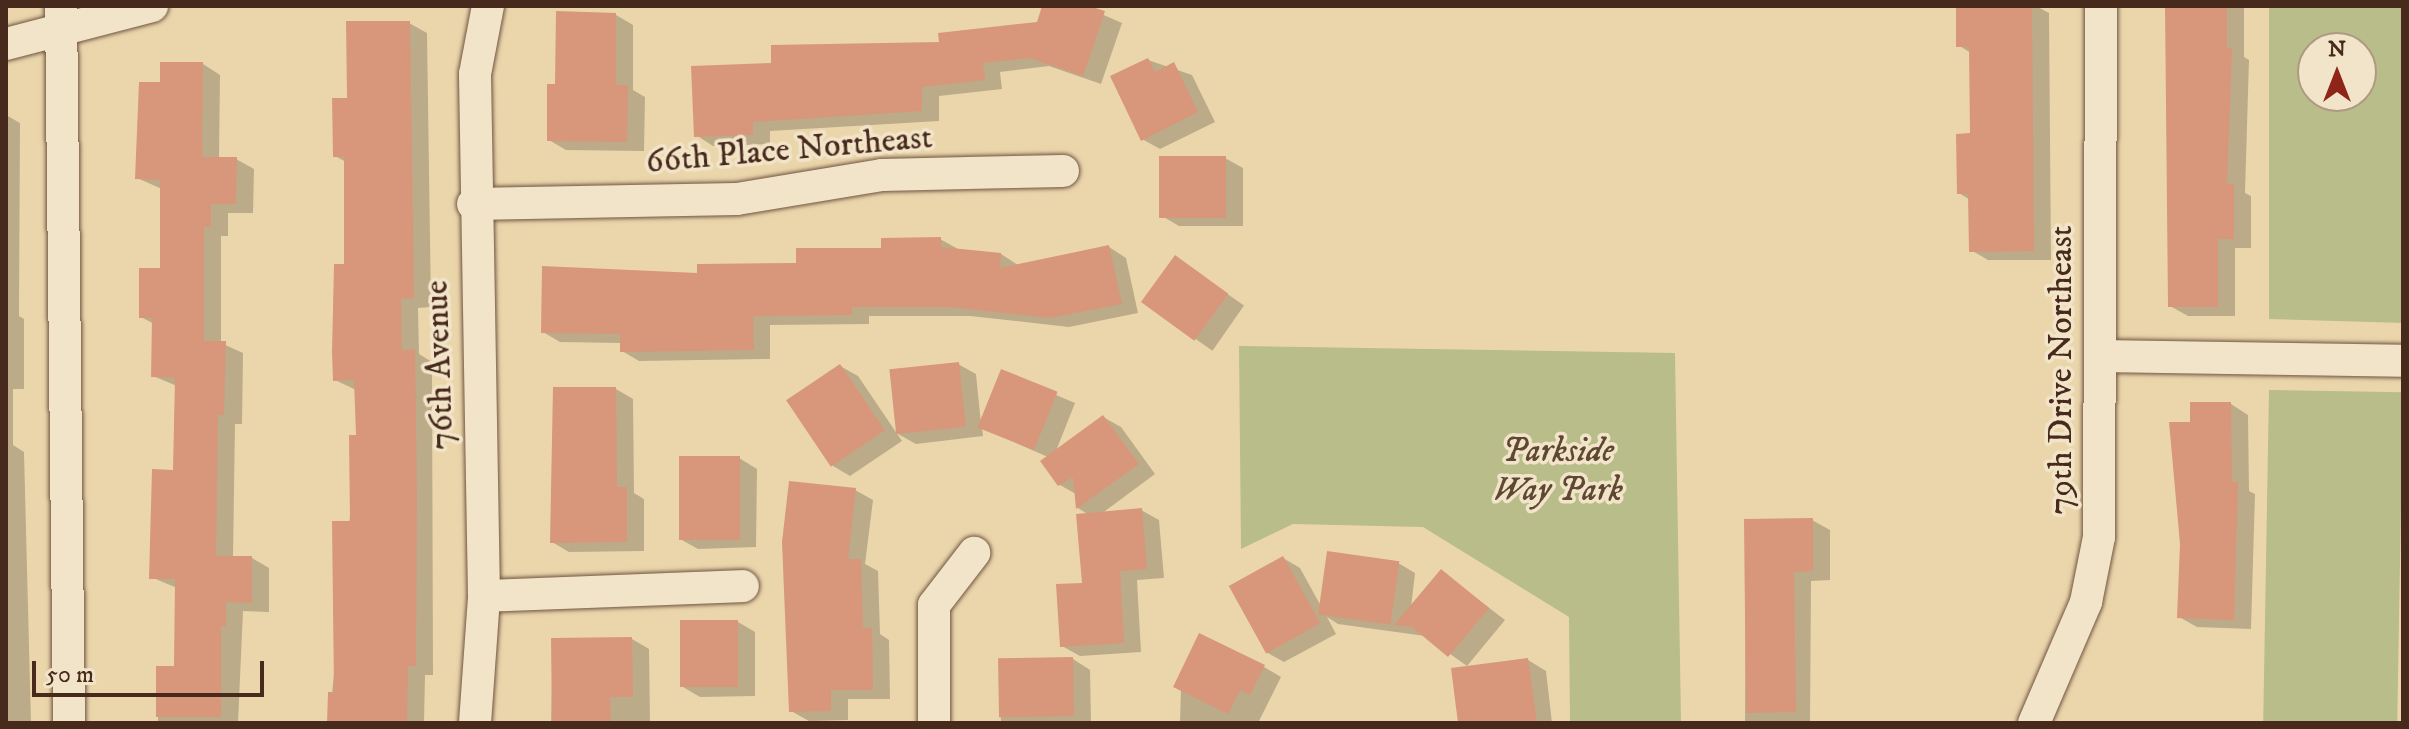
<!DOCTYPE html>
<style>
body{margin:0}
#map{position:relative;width:2409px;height:729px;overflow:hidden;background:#ebd6ac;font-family:"IM FELL DW Pica",serif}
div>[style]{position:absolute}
.green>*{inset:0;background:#b8bd89;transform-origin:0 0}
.shadow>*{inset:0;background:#0003;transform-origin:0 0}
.building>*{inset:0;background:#d8967b;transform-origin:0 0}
.roads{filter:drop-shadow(0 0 2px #715541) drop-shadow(0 0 2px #715541)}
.street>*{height:32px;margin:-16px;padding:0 16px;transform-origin:16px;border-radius:16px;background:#f2e4c9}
span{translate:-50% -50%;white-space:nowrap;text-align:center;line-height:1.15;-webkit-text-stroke:7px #f2e4c9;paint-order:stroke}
.street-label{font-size:34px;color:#482a1d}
.park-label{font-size:34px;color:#5e4733;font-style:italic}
.frame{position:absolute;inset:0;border:8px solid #482a1d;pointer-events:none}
.north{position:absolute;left:2297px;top:32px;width:80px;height:80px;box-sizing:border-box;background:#f2e4c9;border:2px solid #ae9a84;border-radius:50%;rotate:0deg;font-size:22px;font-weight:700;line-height:32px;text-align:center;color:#482a1d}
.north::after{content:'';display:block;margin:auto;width:28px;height:36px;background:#8f2418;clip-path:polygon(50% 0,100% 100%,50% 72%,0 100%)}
.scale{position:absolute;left:32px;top:661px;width:232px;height:36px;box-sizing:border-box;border:4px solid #482a1d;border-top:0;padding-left:10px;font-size:24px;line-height:28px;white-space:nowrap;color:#482a1d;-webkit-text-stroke:6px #f2e4c9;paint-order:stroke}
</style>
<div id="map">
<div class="green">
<div style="clip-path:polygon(evenodd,2269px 6px,2403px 6px,2403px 323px,2269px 319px,2269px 6px,2313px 48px,2361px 48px,2361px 96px,2313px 96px,2313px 48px)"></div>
<div style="clip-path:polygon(1239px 346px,1675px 353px,1681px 723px,1570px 723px,1569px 617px,1423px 527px,1293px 524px,1241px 549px)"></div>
<div style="left:2269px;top:390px;width:134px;height:333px;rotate:1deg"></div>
</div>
<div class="shadow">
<div style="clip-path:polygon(1044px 6px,1083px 6px,1122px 23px,1101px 84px,1049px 66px,1000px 72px,1002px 89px,939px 96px,939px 121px,770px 131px,770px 144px,713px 146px,696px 135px,773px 65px,941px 44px,1038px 23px)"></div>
<div style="clip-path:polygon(1958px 6px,2036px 6px,2049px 13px,2051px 260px,1988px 260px,1971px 250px,1970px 200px,1959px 193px,1972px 135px,1971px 53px,1958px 45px)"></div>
<div style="clip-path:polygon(2169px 6px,2244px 6px,2244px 57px,2249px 60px,2245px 193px,2251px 196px,2251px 248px,2235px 248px,2235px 316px,2188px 316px,2170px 306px)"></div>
<div style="clip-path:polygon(616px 15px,633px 25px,633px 90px,645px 97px,644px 151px,566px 150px,549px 140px)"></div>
<div style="clip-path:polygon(409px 23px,427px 33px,431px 307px,418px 308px,419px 354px,432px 362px,433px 675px,425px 675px,424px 723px,329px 723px,358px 437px,356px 390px,335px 380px,346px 266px,346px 162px,335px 156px,349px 100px)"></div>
<div style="clip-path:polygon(1148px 60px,1192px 75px,1215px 122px,1160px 149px,1142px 139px)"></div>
<div style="clip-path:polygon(203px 64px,220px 75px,219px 159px,236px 159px,254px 169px,253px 213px,228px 213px,228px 236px,221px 236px,221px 343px,243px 353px,242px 424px,235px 424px,233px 558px,252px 558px,269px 568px,269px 612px,243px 611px,238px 723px,158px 723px,158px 668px,176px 668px,177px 588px,151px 577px,175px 472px,177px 386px,153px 376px,154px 324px,141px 317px,162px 270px,162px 189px,137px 178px,162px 84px)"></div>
<div style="clip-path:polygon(6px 115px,20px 123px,19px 316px,24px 319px,24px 389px,13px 389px,13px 445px,24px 452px,31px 723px,6px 723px)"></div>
<div style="clip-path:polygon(1225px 158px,1243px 168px,1243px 226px,1179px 226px,1162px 216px)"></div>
<div style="clip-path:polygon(940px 239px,958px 249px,1001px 254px,1018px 265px,1109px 247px,1126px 258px,1138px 313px,1069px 327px,970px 316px,869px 316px,869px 324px,770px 325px,770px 359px,639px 361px,622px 351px,622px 343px,560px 342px,543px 332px,699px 276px,798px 265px)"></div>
<div style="left:1176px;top:258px;width:83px;height:55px;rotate:35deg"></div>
<div style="clip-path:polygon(958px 364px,976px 374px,981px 424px,1002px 372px,1075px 403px,1056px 451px,1103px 417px,1121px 427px,1155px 474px,1101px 514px,1141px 510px,1159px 520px,1164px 578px,1137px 580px,1141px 652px,1080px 656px,1062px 646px,1084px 584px,1089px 515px,1078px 508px,1076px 494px,1060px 485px,1048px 457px,982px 428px,983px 436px,916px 444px,898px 434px)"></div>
<div style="clip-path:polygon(840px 366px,858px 376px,902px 441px,850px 476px,833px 466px)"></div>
<div style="clip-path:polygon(616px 389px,633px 399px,634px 493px,644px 499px,644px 551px,569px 552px,552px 542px)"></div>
<div style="clip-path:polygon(2231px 404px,2248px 415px,2249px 491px,2255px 494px,2251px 629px,2197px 627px,2179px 617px,2192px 424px)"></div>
<div style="clip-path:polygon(739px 458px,757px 469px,756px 547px,698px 549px,680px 539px)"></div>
<div style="clip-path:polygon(855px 490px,873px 500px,865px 564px,878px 571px,880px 634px,889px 640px,890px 699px,848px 699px,848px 720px,809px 721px,791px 711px)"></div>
<div style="clip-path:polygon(1812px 520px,1830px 530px,1830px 580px,1811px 581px,1810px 723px,1745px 723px,1746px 521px)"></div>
<div style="clip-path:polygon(1283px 558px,1300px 568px,1322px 608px,1398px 563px,1415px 573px,1411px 608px,1441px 571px,1505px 620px,1467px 666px,1425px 636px,1338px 624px,1327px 617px,1336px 634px,1284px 662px,1266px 652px)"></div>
<div style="clip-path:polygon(738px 622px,755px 632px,755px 696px,700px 697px,683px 687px)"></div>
<div style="clip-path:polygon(632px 639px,649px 649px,650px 723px,551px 723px,553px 640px)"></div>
<div style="clip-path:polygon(1073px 659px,1090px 670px,1091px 723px,1001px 723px,1000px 660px)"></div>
<div style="clip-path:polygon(1528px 660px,1546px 671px,1552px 723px,1460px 723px)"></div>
<div style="clip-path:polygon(1264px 667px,1281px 677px,1258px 723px,1180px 723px,1181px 689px)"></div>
</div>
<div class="building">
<div style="clip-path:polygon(1042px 6px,1089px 6px,1105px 11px,1083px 76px,1030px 58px,983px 63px,985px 80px,922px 87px,922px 111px,753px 122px,753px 135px,694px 137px,691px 66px,771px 63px,771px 45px,939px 42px,938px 33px,1037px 22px)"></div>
<div style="clip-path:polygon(1956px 6px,2032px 6px,2034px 251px,1969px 252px,1968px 194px,1957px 194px,1956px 134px,1970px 133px,1969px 47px,1956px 47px)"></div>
<div style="clip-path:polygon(2165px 6px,2227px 6px,2227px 48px,2232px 48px,2227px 184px,2234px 184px,2234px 239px,2218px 239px,2218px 307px,2168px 307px)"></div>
<div style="clip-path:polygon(556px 11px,616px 13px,616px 85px,628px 85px,627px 142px,547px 141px,547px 84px,555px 84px)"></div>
<div style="clip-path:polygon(346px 21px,410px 21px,414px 298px,401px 299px,402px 350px,415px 349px,417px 495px,416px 666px,408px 666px,407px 723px,327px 723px,328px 692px,334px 692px,332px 521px,350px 521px,349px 435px,356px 435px,354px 380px,333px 381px,332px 352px,334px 264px,344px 264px,344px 157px,333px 157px,332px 98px,347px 98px)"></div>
<div style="clip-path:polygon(1148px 58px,1155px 72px,1174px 62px,1198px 112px,1141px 141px,1110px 76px)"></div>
<div style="clip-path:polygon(160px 62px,203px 62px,202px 157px,237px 157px,236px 204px,211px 204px,211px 227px,204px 227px,204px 341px,226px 341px,224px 415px,218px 415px,216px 556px,252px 556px,252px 603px,226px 602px,226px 626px,221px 626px,221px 717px,156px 717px,156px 666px,174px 666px,175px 579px,149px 579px,152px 469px,173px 470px,175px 378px,151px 377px,152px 318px,139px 318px,139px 268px,160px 268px,160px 180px,135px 179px,139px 82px,160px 82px)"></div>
<div style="left:1226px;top:156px;width:62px;height:67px;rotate:90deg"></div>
<div style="clip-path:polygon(941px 237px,941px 247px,1001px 253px,1000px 268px,1109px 245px,1122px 304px,1050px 318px,951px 307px,852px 307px,852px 315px,753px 316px,754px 350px,620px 352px,620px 334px,541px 333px,542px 266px,697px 273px,697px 264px,796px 263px,796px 248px,881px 248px,881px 238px)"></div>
<div style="left:1175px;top:255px;width:66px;height:58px;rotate:36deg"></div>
<div style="left:959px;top:362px;width:65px;height:70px;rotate:84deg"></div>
<div style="left:840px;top:364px;width:80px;height:65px;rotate:56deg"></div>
<div style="left:1001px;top:369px;width:61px;height:63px;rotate:22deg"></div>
<div style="clip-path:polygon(553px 387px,616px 387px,617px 487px,627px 487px,627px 542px,550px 543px)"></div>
<div style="clip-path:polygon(2190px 402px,2231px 402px,2232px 482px,2238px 482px,2234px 620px,2177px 618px,2180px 544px,2169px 422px,2190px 422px)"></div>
<div style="clip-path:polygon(1103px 415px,1139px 464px,1076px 509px,1073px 477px,1058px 486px,1040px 461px)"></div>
<div style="left:679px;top:456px;width:61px;height:84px"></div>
<div style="clip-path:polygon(789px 481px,856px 488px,848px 559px,861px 559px,863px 628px,872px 628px,873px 690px,831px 690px,831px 711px,789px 712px,782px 542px)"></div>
<div style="clip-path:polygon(1142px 508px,1147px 569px,1120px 571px,1124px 643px,1060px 647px,1056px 584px,1082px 583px,1076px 514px)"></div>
<div style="clip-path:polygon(1813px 518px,1813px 571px,1794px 572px,1796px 712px,1746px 713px,1744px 519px)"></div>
<div style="left:1327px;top:551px;width:73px;height:64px;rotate:8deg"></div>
<div style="left:1283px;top:556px;width:77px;height:62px;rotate:61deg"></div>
<div style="clip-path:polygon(1441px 569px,1489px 608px,1448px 657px,1412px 627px,1394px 625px)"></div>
<div style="left:738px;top:620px;width:67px;height:58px;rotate:90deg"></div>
<div style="clip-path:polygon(1199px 633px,1265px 665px,1250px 695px,1240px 690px,1228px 714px,1173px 687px)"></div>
<div style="clip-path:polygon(632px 637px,633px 697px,610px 697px,611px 723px,552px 723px,551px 638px)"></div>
<div style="left:1073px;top:657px;width:59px;height:75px;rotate:89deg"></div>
<div style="clip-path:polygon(1528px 658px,1537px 723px,1458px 723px,1451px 668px)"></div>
</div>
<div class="roads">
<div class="street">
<div style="left:61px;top:6px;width:717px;rotate:89.36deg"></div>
<div style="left:6px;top:44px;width:151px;rotate:-14.6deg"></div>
<div style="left:473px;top:204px;width:264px;rotate:-1.1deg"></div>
<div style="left:737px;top:199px;width:147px;rotate:-9.4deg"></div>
<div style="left:882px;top:175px;width:181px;rotate:-1.3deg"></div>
<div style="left:2100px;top:356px;width:303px;rotate:0.9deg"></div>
<div style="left:484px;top:596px;width:259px;rotate:-2.2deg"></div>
<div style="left:475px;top:723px;width:127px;rotate:-85.9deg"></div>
<div style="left:484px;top:596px;width:522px;rotate:-90.99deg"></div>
<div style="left:475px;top:74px;width:69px;rotate:-79.2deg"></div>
<div style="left:934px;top:723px;width:118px;rotate:-90deg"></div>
<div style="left:934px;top:605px;width:66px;rotate:-52.4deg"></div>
<div style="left:2034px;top:723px;width:132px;rotate:-66.7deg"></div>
<div style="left:2086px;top:602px;width:66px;rotate:-78.7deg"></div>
<div style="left:2099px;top:537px;width:531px;rotate:-89.78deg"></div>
</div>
</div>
<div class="street-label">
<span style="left:789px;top:150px;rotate:-5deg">66th Place Northeast</span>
<span style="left:440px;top:365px;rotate:-92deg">76th Avenue</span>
<span style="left:2062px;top:370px;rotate:-90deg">79th Drive Northeast</span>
</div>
<div class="park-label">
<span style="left:1558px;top:471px">Parkside<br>Way Park</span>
</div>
<div class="frame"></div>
<div class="north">N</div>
<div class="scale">50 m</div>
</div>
